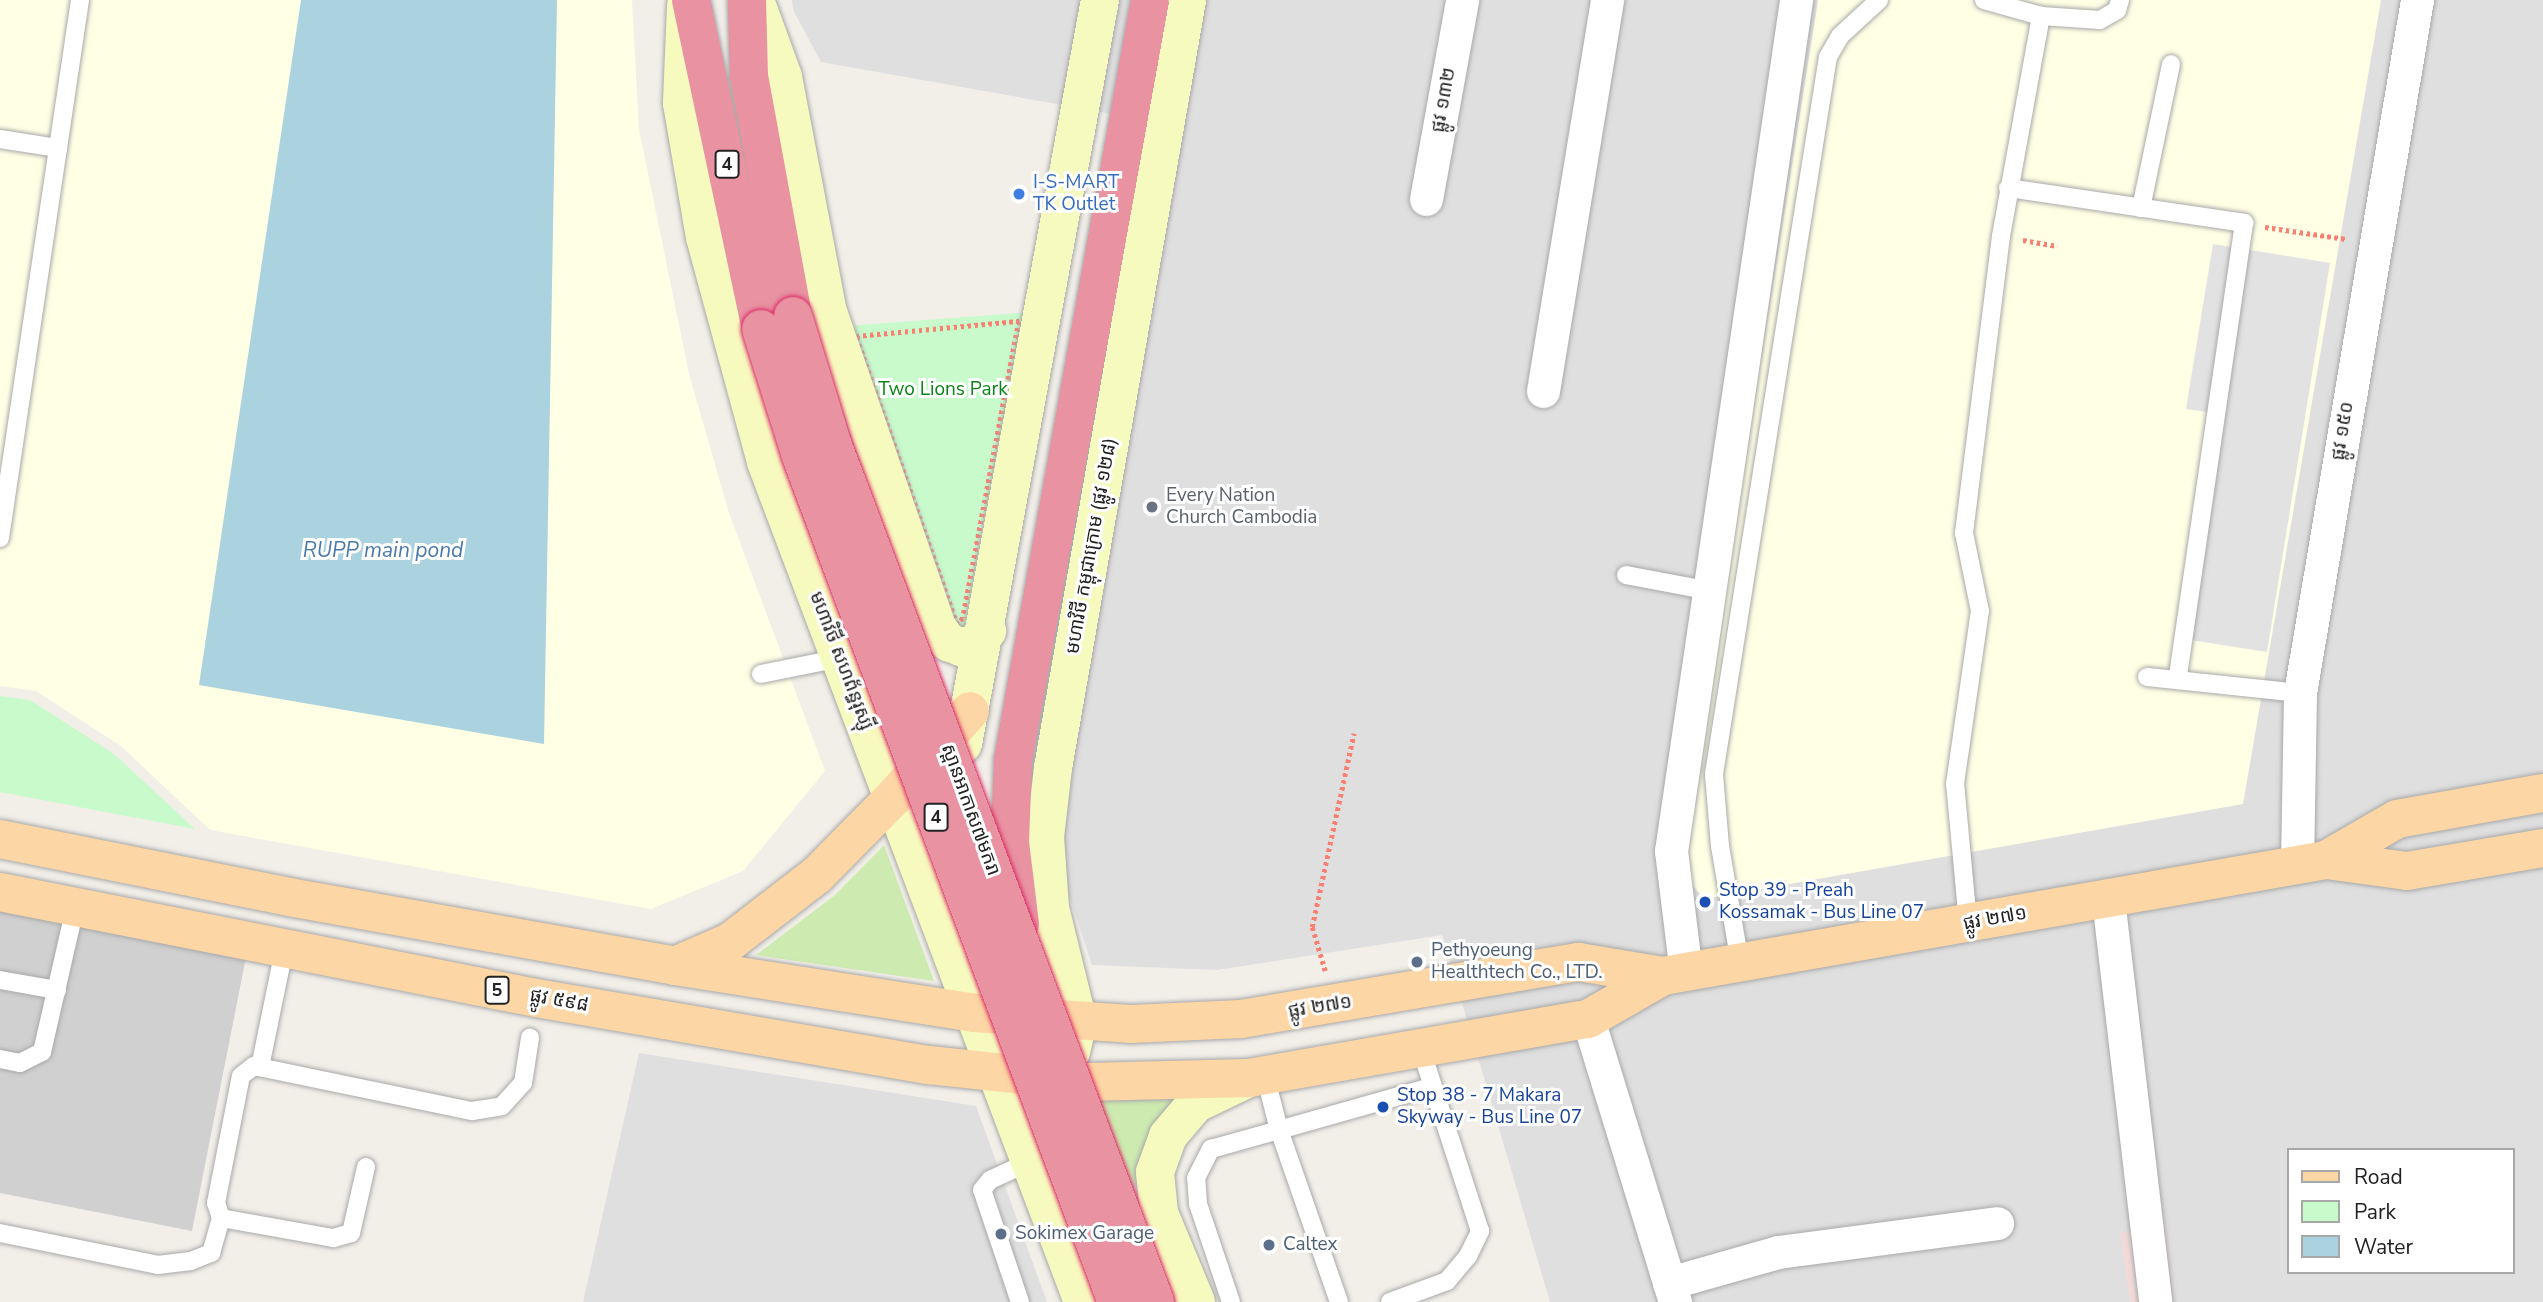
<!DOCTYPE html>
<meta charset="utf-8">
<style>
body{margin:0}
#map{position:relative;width:2543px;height:1302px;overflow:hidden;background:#f2efe9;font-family:"Nunito Sans","Noto Sans Khmer",sans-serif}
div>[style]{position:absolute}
.residential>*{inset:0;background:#e0dfdf}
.commercial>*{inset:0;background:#f2dad9}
.education>*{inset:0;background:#ffffe5}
.religious>*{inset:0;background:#d0d0d0}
.grass>*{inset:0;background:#cdebb0}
.park>*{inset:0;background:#c8facc}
.parking>*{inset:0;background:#e2e2e2}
.water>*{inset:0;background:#aad3df}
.path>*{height:4.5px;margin-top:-2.25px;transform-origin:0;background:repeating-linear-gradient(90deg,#fa8072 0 3.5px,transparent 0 7px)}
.roads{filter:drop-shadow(0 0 2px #a9a9a9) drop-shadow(0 0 2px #a9a9a9)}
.lane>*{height:18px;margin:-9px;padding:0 9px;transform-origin:9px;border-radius:9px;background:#fff}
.street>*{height:33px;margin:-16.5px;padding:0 16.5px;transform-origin:16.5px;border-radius:16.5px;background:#fff}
.secondary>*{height:38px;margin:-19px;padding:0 19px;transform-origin:19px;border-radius:19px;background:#f7fabf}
.primary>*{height:38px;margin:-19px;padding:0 19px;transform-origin:19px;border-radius:19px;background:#fcd6a4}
.highway>*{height:38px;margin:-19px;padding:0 19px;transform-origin:19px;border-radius:19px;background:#e892a2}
.bridges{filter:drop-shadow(0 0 2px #dc2a67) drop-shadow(0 0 2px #dc2a67)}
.highway-bridge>*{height:38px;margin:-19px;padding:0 19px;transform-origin:19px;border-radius:19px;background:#e892a2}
.dots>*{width:19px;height:19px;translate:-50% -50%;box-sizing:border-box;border:4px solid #fff;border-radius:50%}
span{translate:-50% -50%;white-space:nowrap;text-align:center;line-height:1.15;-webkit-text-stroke:6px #fff;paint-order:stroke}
.shield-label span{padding:2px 5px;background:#fff;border:2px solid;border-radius:5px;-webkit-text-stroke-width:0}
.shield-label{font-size:18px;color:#222;font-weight:700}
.street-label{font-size:19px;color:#222}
.shop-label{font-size:19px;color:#366cbe}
.left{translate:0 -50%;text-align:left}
.park-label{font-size:19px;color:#0c8416}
.worship-label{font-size:19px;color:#5b616d}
.transit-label{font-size:19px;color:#164399}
.service-label{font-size:19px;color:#4e5e75}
.water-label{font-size:21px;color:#4a7aab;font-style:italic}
.legend{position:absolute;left:2287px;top:1148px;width:228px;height:126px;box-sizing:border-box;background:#fff;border:2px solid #a7a7a7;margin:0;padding:9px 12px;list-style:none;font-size:21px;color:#222}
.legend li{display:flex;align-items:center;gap:14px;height:35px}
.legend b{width:35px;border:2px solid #a7a7a7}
</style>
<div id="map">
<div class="residential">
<div style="clip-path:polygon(evenodd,792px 0,2543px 0,2543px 1302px,1550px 1302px,1442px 935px,1217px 970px,1092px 965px,1064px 880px,1058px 800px,1180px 126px,821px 62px,793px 10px,792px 0,2289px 1150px,2513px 1150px,2513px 1272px,2289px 1272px,2289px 1150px)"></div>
<div style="clip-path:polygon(639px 1053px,976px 1106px,1047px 1302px,583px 1302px)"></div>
</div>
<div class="commercial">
<div style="clip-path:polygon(2166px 1225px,2174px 1302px,2130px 1302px,2120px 1233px)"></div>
</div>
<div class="education">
<div style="clip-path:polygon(0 0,632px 0,639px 129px,689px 374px,729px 513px,825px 771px,743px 871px,651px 909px,210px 830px,121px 746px,36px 691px,0 686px)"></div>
<div style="clip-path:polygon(1818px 0,2381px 0,2243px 804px,1705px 899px,1692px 885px,1684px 849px)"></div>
</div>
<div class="religious">
<div style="clip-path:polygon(0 909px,246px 957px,192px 1231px,0 1193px)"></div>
</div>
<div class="grass">
<div style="clip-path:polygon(884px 845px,934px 981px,756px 955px,835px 895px)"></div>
<div style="clip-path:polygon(1028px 1093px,1185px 1094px,1139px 1164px,1133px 1194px)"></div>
</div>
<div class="park">
<div style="clip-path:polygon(1031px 312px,973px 620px,964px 632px,951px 631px,847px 326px)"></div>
<div style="clip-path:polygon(0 696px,30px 700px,114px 754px,195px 829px,0 792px)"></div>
</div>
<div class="parking">
<div style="clip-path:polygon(2213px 244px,2330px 263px,2267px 652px,2178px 638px,2214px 413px,2186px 409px)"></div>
</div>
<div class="water">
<div style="clip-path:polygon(301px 0,557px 0,544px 744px,199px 685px)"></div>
</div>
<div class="path">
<div style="left:2265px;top:227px;width:82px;rotate:8.4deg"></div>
<div style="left:2023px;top:240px;width:35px;rotate:10deg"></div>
<div style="left:1019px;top:321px;width:302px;rotate:100.7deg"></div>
<div style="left:963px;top:618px;width:9px;rotate:131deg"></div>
<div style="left:957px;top:625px;width:306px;rotate:-109.3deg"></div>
<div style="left:856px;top:336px;width:164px;rotate:-5.3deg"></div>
<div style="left:1325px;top:971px;width:46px;rotate:-106.5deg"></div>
<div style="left:1312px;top:927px;width:198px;rotate:-77.8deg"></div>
</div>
<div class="roads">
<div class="lane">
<div style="left:1984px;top:0;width:59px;rotate:15.7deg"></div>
<div style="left:2041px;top:16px;width:59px;rotate:3.9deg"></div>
<div style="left:2100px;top:20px;width:20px;rotate:-30deg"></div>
<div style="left:2117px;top:10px;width:10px;rotate:-73deg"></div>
<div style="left:0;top:139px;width:59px;rotate:8.8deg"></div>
<div style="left:2008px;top:188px;width:239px;rotate:8.4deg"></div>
<div style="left:2244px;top:223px;width:462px;rotate:98.3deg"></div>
<div style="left:2141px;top:208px;width:147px;rotate:-78.2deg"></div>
<div style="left:0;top:538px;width:544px;rotate:-81.54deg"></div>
<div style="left:1626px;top:575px;width:86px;rotate:10.7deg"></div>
<div style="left:761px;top:674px;width:81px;rotate:-11.4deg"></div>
<div style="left:2147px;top:677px;width:154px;rotate:6deg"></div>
<div style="left:1968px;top:923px;width:140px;rotate:-95.3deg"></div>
<div style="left:1955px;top:784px;width:175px;rotate:-81.8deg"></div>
<div style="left:1980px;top:611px;width:80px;rotate:-101.6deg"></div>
<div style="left:1964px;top:533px;width:299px;rotate:-82.9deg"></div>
<div style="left:2001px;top:236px;width:224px;rotate:-79.7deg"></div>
<div style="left:1740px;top:963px;width:119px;rotate:-99.7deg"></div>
<div style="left:1720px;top:846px;width:72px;rotate:-94.8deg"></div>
<div style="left:1714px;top:774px;width:726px;rotate:-80.97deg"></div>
<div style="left:1828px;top:57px;width:24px;rotate:-60deg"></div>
<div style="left:1840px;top:36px;width:53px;rotate:-42.7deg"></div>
<div style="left:0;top:980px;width:58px;rotate:10deg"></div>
<div style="left:0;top:1059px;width:20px;rotate:11deg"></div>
<div style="left:20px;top:1063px;width:25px;rotate:-27deg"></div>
<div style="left:42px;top:1052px;width:148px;rotate:-77.1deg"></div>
<div style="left:260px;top:1067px;width:119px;rotate:-78.4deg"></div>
<div style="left:366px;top:1167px;width:68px;rotate:102.8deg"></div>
<div style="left:351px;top:1233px;width:19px;rotate:164deg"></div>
<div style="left:333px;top:1238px;width:114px;rotate:-169.9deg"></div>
<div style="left:221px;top:1218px;width:16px;rotate:-108deg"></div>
<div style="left:216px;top:1203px;width:129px;rotate:-78.9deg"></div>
<div style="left:241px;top:1076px;width:16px;rotate:-38deg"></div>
<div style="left:254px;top:1066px;width:223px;rotate:11.7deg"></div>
<div style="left:472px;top:1111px;width:30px;rotate:-9deg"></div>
<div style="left:502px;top:1106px;width:31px;rotate:-48deg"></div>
<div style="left:523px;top:1083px;width:46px;rotate:-81.2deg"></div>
<div style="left:0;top:1233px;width:161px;rotate:11.4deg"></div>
<div style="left:158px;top:1265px;width:33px;rotate:-7deg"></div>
<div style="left:191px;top:1261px;width:22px;rotate:-22deg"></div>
<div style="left:211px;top:1253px;width:36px;rotate:-74deg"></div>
<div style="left:1020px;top:1302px;width:118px;rotate:-108.7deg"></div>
<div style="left:982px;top:1190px;width:13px;rotate:-51deg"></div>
<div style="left:990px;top:1180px;width:43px;rotate:-24.8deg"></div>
<div style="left:1231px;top:1302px;width:103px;rotate:-108.6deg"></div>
<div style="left:1198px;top:1204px;width:26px;rotate:-94deg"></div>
<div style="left:1196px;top:1178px;width:33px;rotate:-63deg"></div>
<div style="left:1211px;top:1149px;width:71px;rotate:-15.6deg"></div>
<div style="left:1279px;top:1130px;width:57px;rotate:-104.3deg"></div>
<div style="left:1339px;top:1302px;width:182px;rotate:-109.2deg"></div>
<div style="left:1279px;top:1130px;width:158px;rotate:-15.8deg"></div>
<div style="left:1390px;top:1302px;width:61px;rotate:-20.2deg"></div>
<div style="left:1447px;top:1281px;width:33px;rotate:-50deg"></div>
<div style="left:1468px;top:1256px;width:28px;rotate:-64deg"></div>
<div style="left:1480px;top:1231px;width:191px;rotate:-108deg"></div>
</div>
<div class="street">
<div style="left:1426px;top:199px;width:202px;rotate:-79.7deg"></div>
<div style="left:1543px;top:391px;width:396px;rotate:-80.7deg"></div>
<div style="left:2297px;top:866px;width:173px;rotate:-89deg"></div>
<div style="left:2300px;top:693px;width:703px;rotate:-80.42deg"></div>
<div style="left:2108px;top:899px;width:406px;rotate:83.3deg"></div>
<div style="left:1686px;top:973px;width:123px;rotate:-97deg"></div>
<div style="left:1671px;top:851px;width:860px;rotate:-81.64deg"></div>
<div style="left:1588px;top:1019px;width:296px;rotate:72.9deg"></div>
<div style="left:1669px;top:1283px;width:113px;rotate:-15.9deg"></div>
<div style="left:1778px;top:1252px;width:221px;rotate:-7.5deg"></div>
</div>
<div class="secondary">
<div style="left:755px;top:0;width:82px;rotate:70deg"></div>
<div style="left:783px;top:77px;width:239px;rotate:79.2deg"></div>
<div style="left:828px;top:312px;width:333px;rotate:70.9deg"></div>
<div style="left:937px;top:627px;width:19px;rotate:54deg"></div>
<div style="left:948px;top:642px;width:14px;rotate:21deg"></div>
<div style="left:961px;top:647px;width:14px;rotate:-12deg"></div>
<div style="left:975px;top:644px;width:18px;rotate:-47deg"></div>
<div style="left:686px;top:6px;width:97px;rotate:92.4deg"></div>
<div style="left:682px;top:103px;width:136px;rotate:80.3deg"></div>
<div style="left:705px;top:237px;width:233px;rotate:74.8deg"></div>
<div style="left:766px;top:462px;width:898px;rotate:69.32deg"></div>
<div style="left:963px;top:744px;width:757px;rotate:-79.57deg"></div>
<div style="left:1071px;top:1052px;width:31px;rotate:-77deg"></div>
<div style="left:1078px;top:1022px;width:117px;rotate:-103.8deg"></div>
<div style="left:1050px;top:908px;width:71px;rotate:-94deg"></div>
<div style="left:1045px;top:837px;width:69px;rotate:-83.4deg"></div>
<div style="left:1053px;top:768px;width:780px;rotate:-80.1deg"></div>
<div style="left:1196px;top:1302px;width:96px;rotate:-112.6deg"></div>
<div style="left:1159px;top:1213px;width:41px;rotate:-95.6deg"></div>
<div style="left:1155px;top:1172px;width:38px;rotate:-70deg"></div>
<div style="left:1168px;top:1136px;width:42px;rotate:-49.8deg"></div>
<div style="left:1195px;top:1104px;width:60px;rotate:-25.7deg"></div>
</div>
<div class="primary">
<div style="left:0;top:839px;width:295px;rotate:11.3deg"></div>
<div style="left:289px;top:897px;width:392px;rotate:10.1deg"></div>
<div style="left:675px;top:966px;width:303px;rotate:8.9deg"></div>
<div style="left:974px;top:1013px;width:156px;rotate:4deg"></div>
<div style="left:1130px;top:1024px;width:111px;rotate:-2.6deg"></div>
<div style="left:1241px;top:1019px;width:343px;rotate:-9.6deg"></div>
<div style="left:1579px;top:962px;width:85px;rotate:9.5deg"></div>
<div style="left:1663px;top:976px;width:673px;rotate:-9.92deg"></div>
<div style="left:2326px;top:860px;width:82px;rotate:7.7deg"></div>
<div style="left:2407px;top:871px;width:138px;rotate:-9.6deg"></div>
<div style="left:2326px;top:860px;width:82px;rotate:-30deg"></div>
<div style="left:2397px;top:819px;width:148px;rotate:-10.1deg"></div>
<div style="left:0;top:892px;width:546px;rotate:11.19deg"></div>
<div style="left:536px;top:998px;width:399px;rotate:9.7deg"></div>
<div style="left:929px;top:1065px;width:159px;rotate:6.1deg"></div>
<div style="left:1087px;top:1082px;width:162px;rotate:-1.4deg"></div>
<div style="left:1249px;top:1078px;width:344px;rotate:-9.9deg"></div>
<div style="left:1588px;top:1019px;width:86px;rotate:-29.8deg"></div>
<div style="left:675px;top:966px;width:60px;rotate:-23.6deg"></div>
<div style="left:730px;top:942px;width:110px;rotate:-37.6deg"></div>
<div style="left:817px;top:875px;width:108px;rotate:-45.4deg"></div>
<div style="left:893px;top:798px;width:116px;rotate:-48.5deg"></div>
</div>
<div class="highway">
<div style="left:691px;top:0;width:336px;rotate:78deg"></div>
<div style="left:747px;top:0;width:76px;rotate:88.5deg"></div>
<div style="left:749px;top:76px;width:244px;rotate:79.6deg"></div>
<div style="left:1020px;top:924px;width:83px;rotate:-97deg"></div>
<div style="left:1010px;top:842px;width:82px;rotate:-87.9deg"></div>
<div style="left:1013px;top:760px;width:772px;rotate:-79.78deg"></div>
</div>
</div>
<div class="bridges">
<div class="highway-bridge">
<div style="left:793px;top:316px;width:133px;rotate:72.9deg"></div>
<div style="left:832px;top:443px;width:918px;rotate:69.39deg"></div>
<div style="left:761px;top:329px;width:133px;rotate:72.5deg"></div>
<div style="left:801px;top:456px;width:903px;rotate:69.52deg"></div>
</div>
</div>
<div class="dots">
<div style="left:1019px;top:194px;background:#3f7fe0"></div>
<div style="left:1152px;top:507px;background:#6b7280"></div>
<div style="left:1705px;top:902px;background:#1a4fb4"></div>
<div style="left:1417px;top:962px;background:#5c6f8a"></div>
<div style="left:1383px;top:1107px;background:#1a4fb4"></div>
<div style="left:1001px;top:1234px;background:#5c6f8a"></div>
<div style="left:1269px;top:1245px;background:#5c6f8a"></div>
</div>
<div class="shield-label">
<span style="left:727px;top:164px">4</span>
<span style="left:936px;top:817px">4</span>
<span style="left:497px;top:990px">5</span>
</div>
<div class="street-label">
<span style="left:1444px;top:100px;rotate:-80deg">ផ្លូវ ១៣២</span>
<span style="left:2343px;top:431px;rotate:-81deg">ផ្លូវ ១៥០</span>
<span style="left:1092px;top:546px;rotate:-80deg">មហាវិថី កម្ពុជាក្រោម (ផ្លូវ ១២៨)</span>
<span style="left:841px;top:661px;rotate:69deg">មហាវិថី សហព័ន្ធរុស្ស៊ី</span>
<span style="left:970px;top:810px;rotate:70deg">ស្ពានអាកាស៧មករា</span>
<span style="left:1995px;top:919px;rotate:-10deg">ផ្លូវ ២៧១</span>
<span style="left:559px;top:1001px;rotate:10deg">ផ្លូវ ៥៩៨</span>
<span style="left:1320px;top:1007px;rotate:-9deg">ផ្លូវ ២៧១</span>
</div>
<div class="shop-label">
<span class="left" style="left:1033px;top:194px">I-S-MART<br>TK Outlet</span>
</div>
<div class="park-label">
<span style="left:943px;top:390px">Two Lions Park</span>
</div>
<div class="worship-label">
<span class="left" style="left:1166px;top:507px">Every Nation<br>Church Cambodia</span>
</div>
<div class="transit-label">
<span class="left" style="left:1719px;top:902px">Stop 39 - Preah<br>Kossamak - Bus Line 07</span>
<span class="left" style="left:1397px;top:1107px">Stop 38 - 7 Makara<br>Skyway - Bus Line 07</span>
</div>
<div class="service-label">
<span class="left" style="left:1431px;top:962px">Pethyoeung<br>Healthtech Co., LTD.</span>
<span class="left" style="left:1015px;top:1234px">Sokimex Garage</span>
<span class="left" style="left:1283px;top:1245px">Caltex</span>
</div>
<div class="water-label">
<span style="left:383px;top:550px">RUPP main pond</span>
</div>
<ul class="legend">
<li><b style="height:9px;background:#fcd6a4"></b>Road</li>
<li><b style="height:19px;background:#c8facc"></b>Park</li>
<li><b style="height:19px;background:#aad3df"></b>Water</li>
</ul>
</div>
